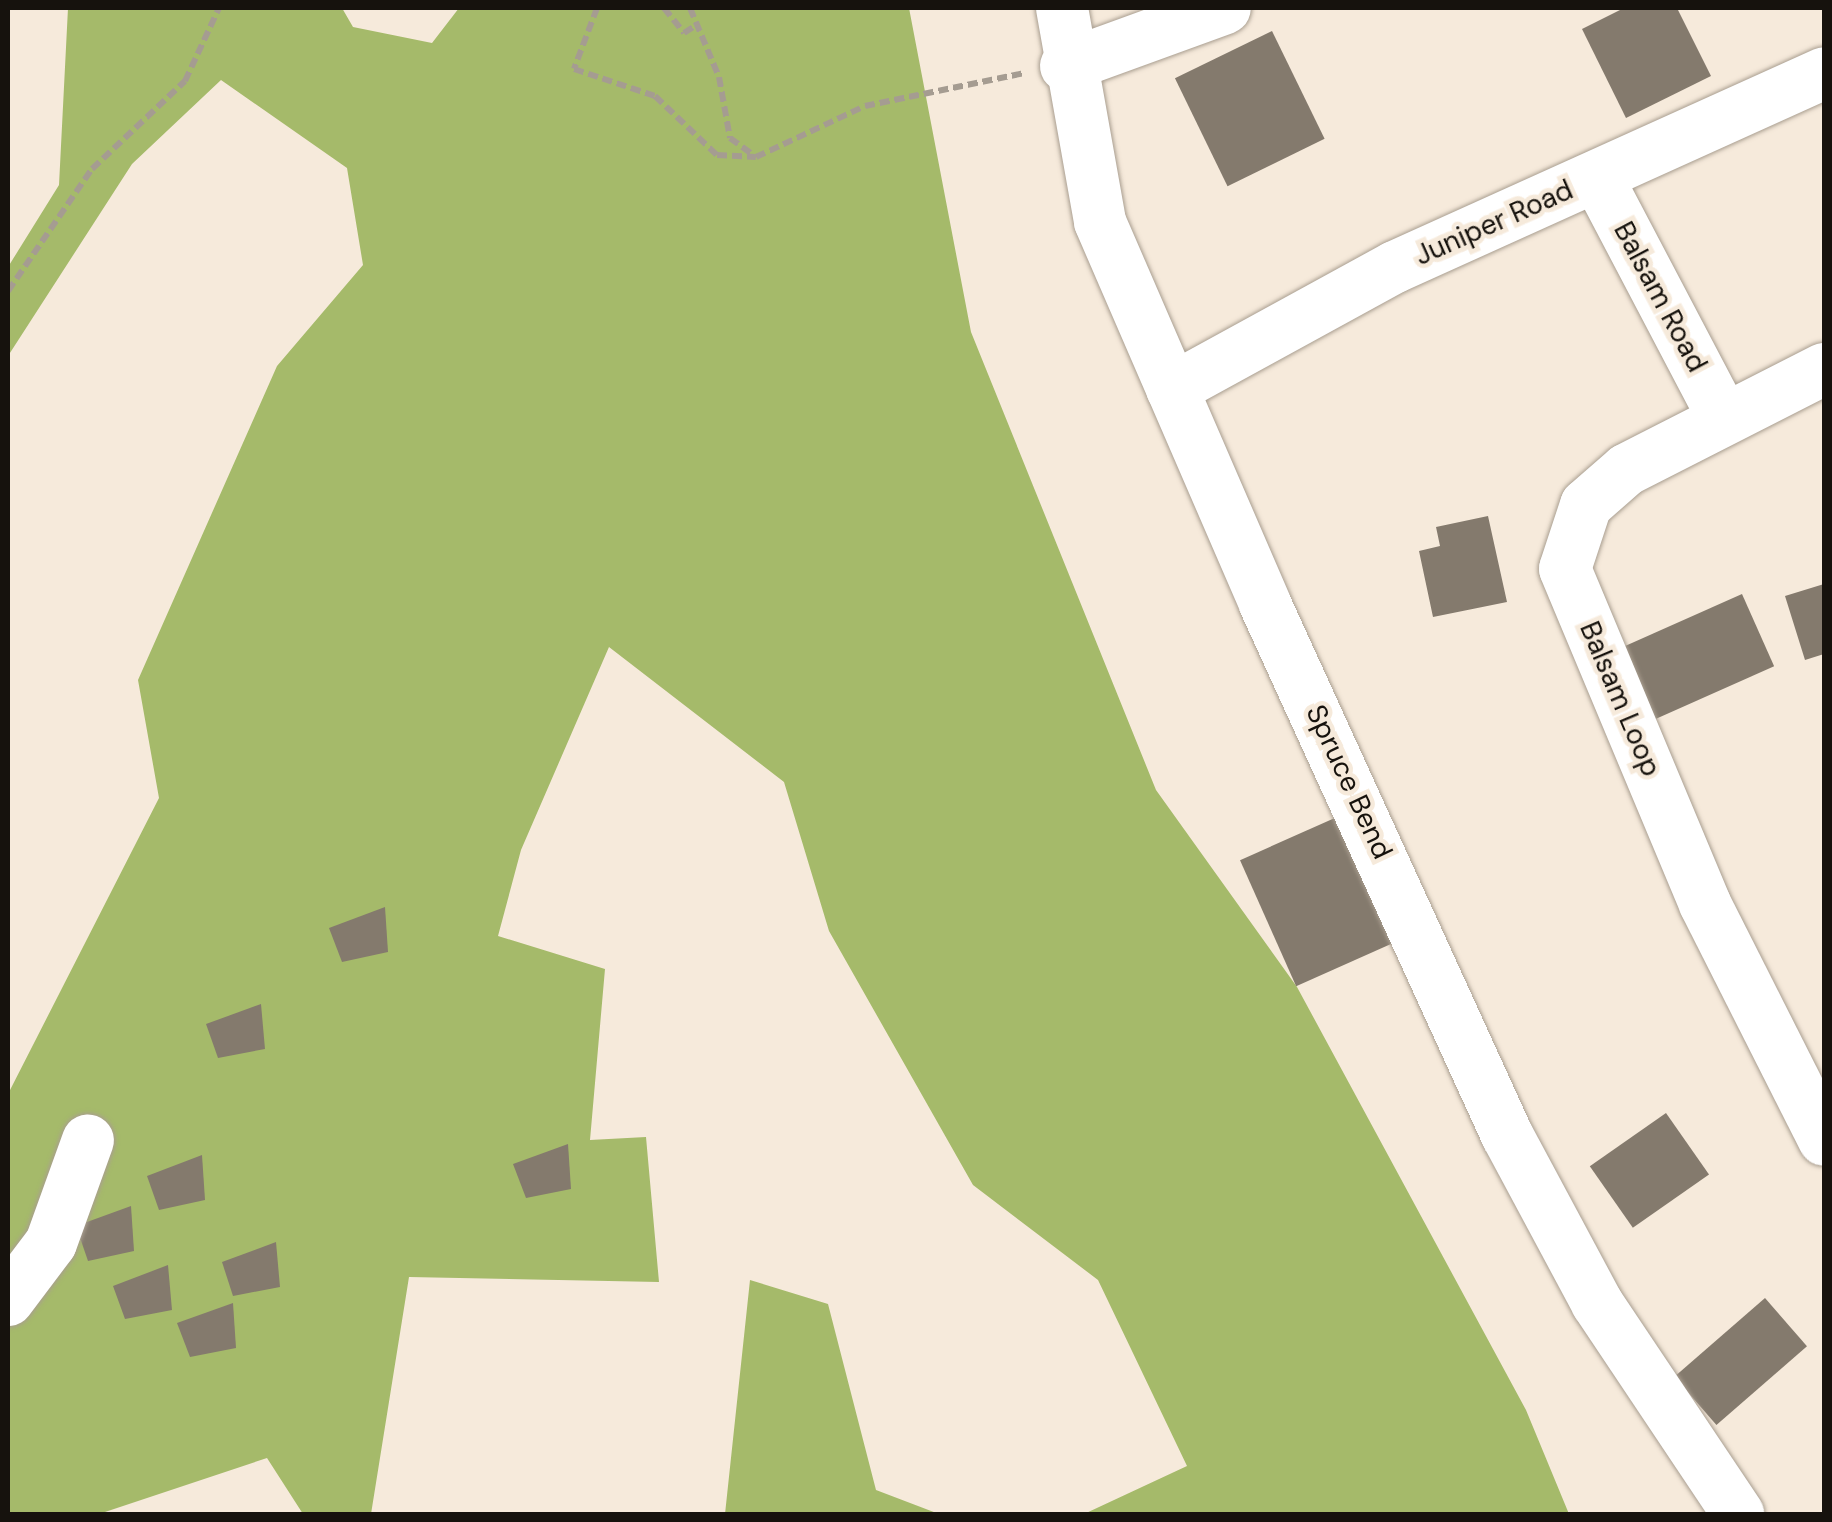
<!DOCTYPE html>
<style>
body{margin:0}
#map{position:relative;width:1832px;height:1522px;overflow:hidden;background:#f6eadb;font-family:"DM Sans",sans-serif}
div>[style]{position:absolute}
.forest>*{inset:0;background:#a5ba6a}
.building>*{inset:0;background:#847a6d;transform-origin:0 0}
.path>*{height:6px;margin-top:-3px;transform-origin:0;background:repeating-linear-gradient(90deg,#a59c91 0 10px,transparent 0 15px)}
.roads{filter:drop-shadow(0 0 2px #a99e90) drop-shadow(0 0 2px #a99e90)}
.minor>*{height:52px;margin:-26px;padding:0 26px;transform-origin:26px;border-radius:26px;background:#fff}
span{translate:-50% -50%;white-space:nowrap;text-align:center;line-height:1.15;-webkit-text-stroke:9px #f6eadb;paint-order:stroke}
.street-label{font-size:28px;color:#16120d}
.frame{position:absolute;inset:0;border:10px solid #16120d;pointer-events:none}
</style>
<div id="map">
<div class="forest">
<div style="clip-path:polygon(68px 8px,342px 8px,353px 27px,432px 43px,459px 8px,909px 8px,971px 332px,1156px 790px,1297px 987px,1526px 1410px,1569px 1514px,1084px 1514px,1187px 1466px,1098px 1280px,973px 1185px,829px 931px,784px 782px,609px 647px,521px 850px,498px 936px,605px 969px,590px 1140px,646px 1137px,659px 1282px,409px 1277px,371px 1514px,303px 1514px,267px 1458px,99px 1514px,8px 1514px,8px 1094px,159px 798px,138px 680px,277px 366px,363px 265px,347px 168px,221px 80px,132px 164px,8px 356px,8px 267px,59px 185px)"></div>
<div style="clip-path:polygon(750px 1280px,828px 1304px,876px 1490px,939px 1514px,725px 1514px)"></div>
</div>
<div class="building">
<div style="clip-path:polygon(1624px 8px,1677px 8px,1711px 76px,1626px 118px,1582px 29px)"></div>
<div style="left:1272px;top:31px;width:120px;height:108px;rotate:64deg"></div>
<div style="clip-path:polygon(1488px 516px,1507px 602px,1433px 617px,1419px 551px,1440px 546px,1436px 527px)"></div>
<div style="clip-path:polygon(1824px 584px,1824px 654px,1805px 660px,1785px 596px)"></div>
<div style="left:1742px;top:594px;width:79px;height:131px;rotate:66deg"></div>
<div style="left:1346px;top:813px;width:138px;height:116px;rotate:66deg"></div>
<div style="clip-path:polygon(385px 907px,388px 952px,342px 962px,329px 928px)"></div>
<div style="clip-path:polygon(261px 1004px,265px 1049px,218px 1058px,206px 1024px)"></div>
<div style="left:1666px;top:1113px;width:75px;height:93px;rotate:55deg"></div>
<div style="clip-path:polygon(568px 1144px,571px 1189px,526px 1198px,513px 1164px)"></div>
<div style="clip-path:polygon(202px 1155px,205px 1200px,159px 1210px,147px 1176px)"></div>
<div style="clip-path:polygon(131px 1206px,134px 1251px,88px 1261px,76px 1226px)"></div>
<div style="clip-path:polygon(276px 1242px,280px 1287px,233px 1296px,222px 1262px)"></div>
<div style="clip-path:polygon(168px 1265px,172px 1310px,125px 1319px,113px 1286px)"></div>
<div style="left:1765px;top:1298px;width:64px;height:120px;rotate:49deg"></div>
<div style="clip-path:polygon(233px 1303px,236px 1348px,190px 1357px,177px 1323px)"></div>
</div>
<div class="path">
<div style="left:597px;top:8px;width:65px;rotate:110.7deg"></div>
<div style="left:574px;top:69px;width:85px;rotate:18.4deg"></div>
<div style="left:655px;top:96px;width:86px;rotate:43.6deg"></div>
<div style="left:717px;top:155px;width:39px;rotate:3deg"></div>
<div style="left:756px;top:157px;width:120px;rotate:-25.1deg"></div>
<div style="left:865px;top:106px;width:163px;rotate:-11.7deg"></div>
<div style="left:664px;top:8px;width:32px;rotate:51deg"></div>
<div style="left:684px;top:33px;width:17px;rotate:-33deg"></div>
<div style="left:690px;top:8px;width:75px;rotate:67.2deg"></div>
<div style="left:719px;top:77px;width:62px;rotate:79.8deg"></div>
<div style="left:730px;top:138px;width:31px;rotate:36deg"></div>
<div style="left:8px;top:291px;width:148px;rotate:-55.5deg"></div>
<div style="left:92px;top:169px;width:128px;rotate:-43.4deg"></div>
<div style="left:185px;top:81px;width:81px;rotate:-65deg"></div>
</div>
<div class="roads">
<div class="minor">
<div style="left:1062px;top:8px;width:217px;rotate:79.9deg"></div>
<div style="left:1100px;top:222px;width:416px;rotate:66.6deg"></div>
<div style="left:1265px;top:604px;width:584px;rotate:65.5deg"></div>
<div style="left:1507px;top:1135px;width:191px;rotate:61.8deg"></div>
<div style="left:1597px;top:1303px;width:254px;rotate:56.2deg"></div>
<div style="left:1066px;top:66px;width:169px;rotate:-20deg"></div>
<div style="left:1597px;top:177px;width:271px;rotate:62.3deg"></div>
<div style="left:1824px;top:369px;width:222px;rotate:153deg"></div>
<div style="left:1626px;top:470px;width:53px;rotate:138.8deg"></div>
<div style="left:1586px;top:505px;width:67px;rotate:108.2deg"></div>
<div style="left:1565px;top:569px;width:363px;rotate:67.3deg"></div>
<div style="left:1705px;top:904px;width:264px;rotate:63.2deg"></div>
<div style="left:1172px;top:389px;width:254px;rotate:-28.7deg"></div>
<div style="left:1395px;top:267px;width:471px;rotate:-24.3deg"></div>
<div style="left:8px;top:1300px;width:71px;rotate:-53deg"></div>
<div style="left:51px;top:1243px;width:109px;rotate:-70.2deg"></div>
</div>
</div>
<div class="street-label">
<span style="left:1494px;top:223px;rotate:-24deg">Juniper Road</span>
<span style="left:1660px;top:297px;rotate:62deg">Balsam Road</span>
<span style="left:1620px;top:699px;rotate:67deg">Balsam Loop</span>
<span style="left:1349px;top:782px;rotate:65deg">Spruce Bend</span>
</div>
<div class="frame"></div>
</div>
